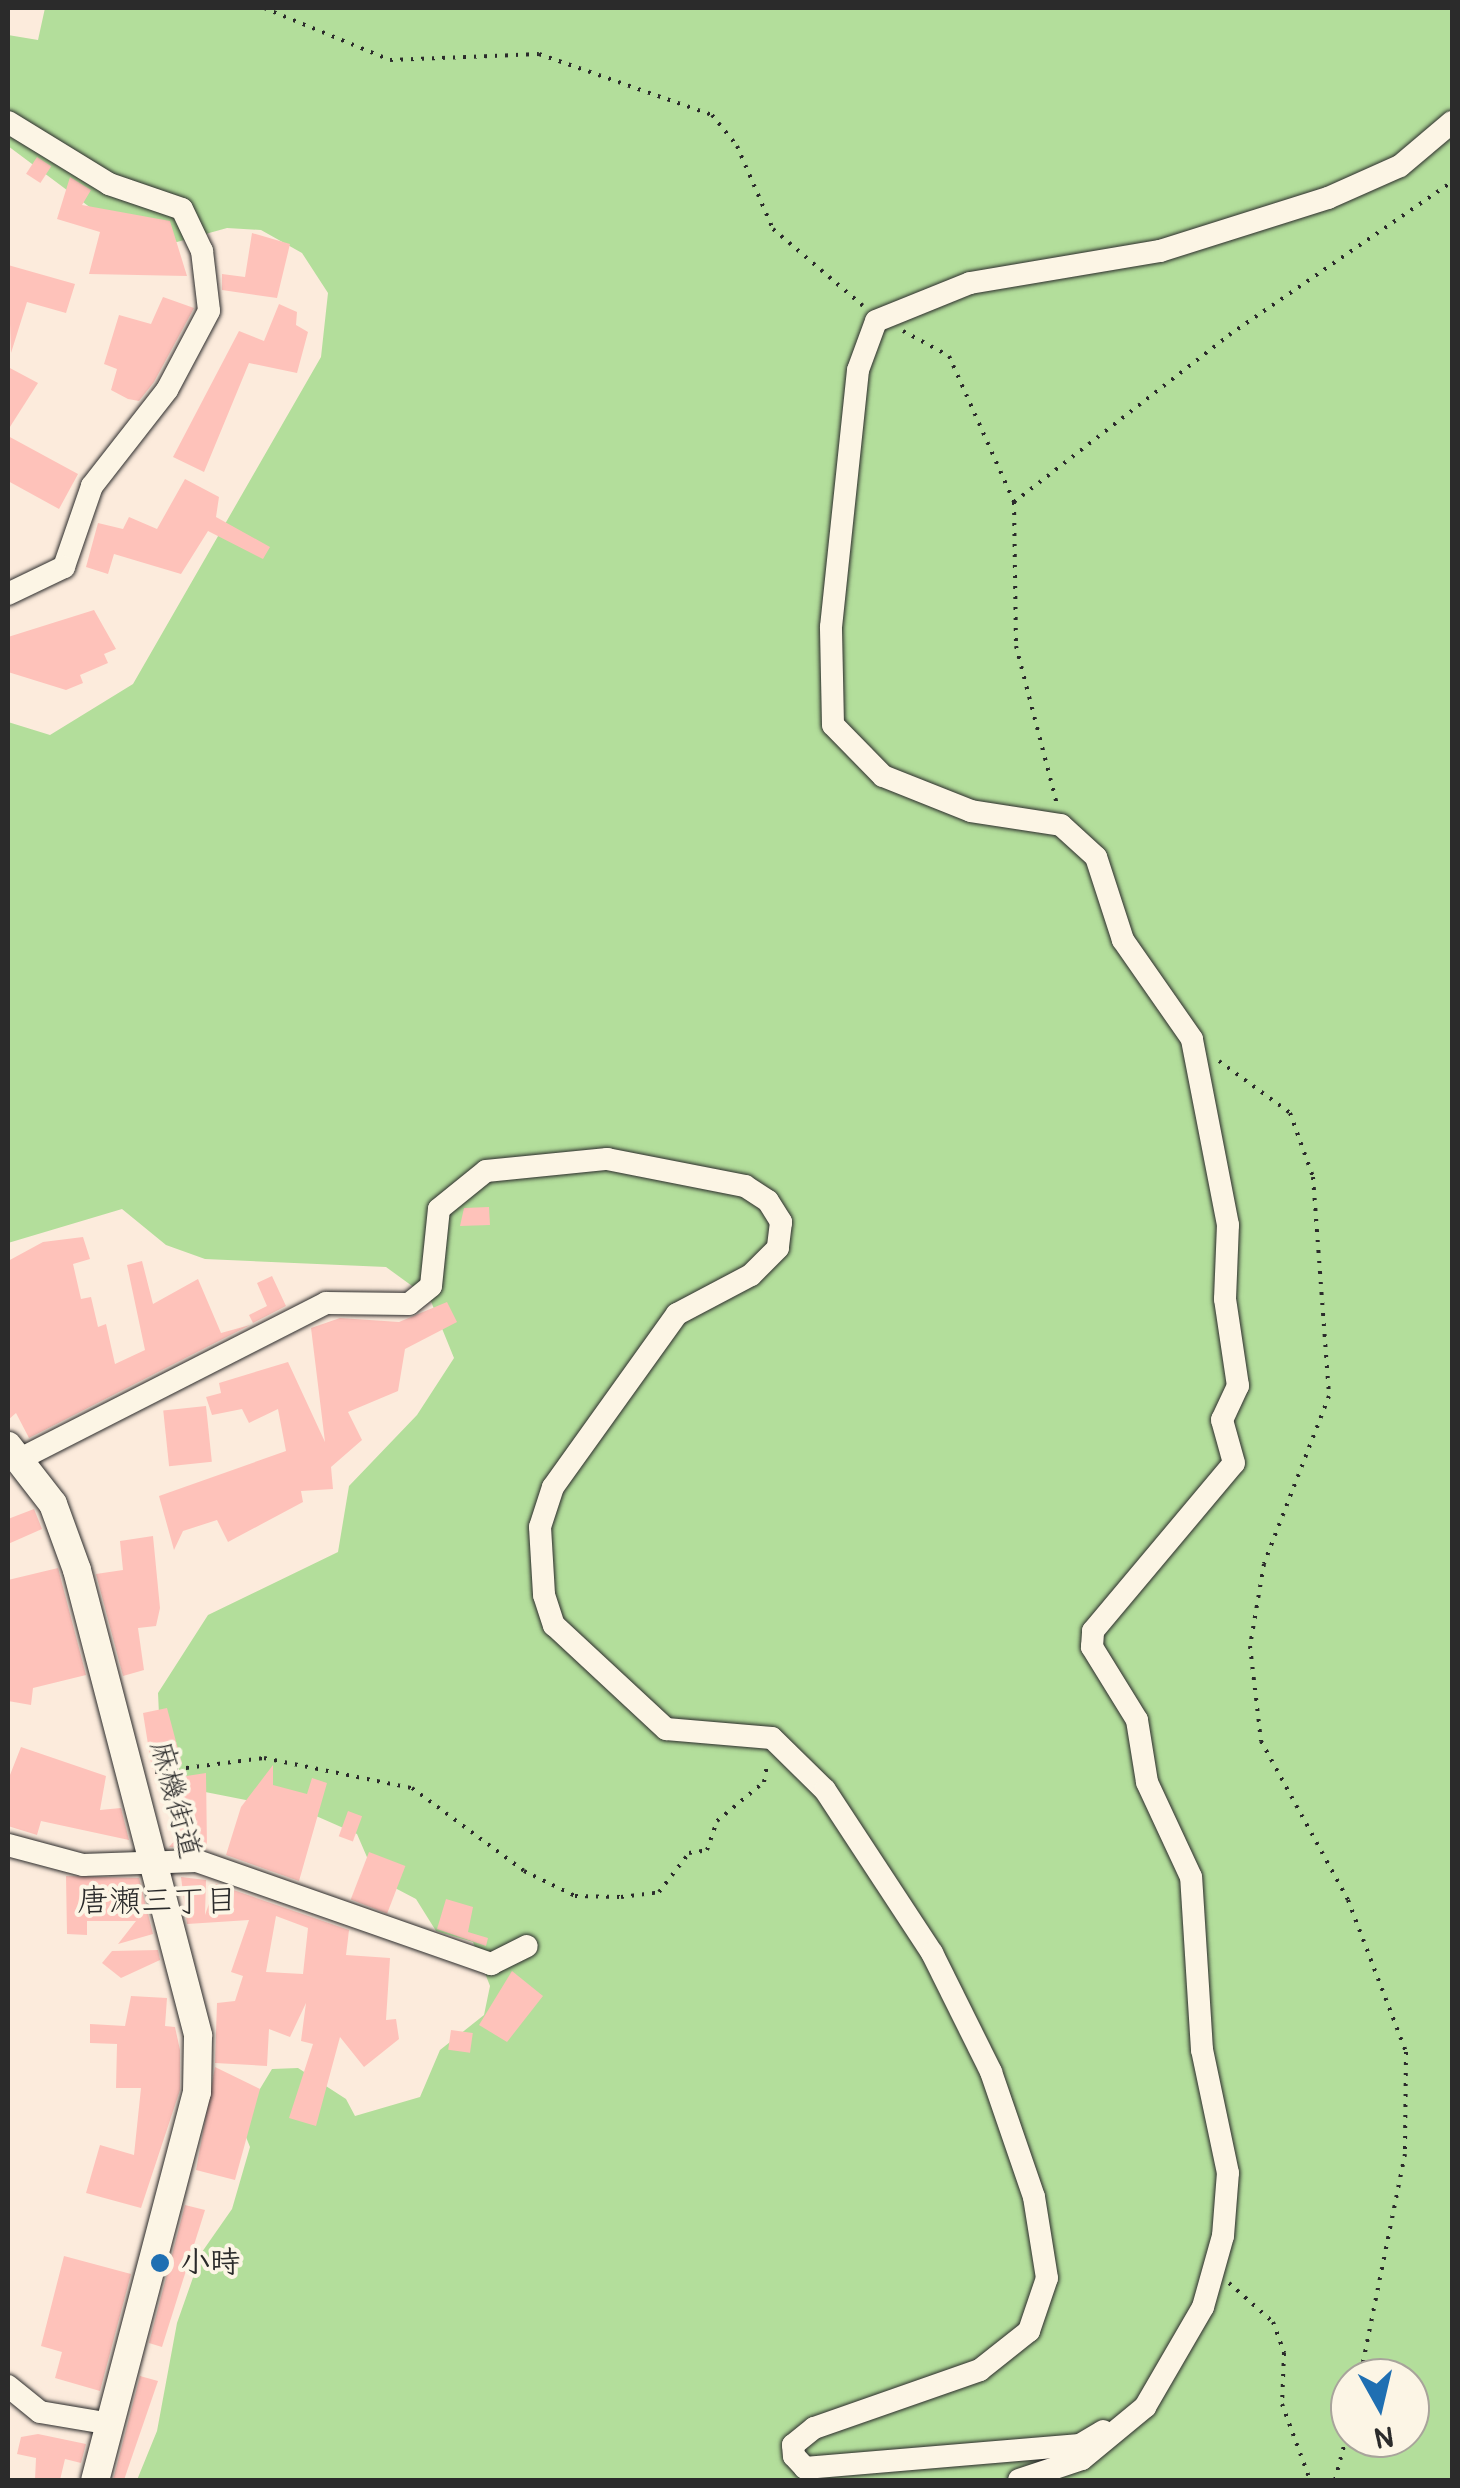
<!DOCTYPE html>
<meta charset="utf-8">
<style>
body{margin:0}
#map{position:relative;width:1460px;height:2488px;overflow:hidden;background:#fcebdc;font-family:Pangolin,"Klee One",sans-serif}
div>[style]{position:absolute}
.green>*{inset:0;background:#b3de9b}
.building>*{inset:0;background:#fec2ba;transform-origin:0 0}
.path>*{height:4px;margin-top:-2px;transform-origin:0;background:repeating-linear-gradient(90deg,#2b2b2b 0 2.5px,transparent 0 10.5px)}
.roads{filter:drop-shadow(0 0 2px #2b2b2b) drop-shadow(0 0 2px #2b2b2b)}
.minor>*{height:22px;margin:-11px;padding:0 11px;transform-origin:11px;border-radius:11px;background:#fcf5e5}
.tertiary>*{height:28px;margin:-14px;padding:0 14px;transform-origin:14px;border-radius:14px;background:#fcf5e5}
.dots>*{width:28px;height:28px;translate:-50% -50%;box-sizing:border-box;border:5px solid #fcf5e5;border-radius:50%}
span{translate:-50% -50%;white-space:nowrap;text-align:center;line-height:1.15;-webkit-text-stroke:8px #fcf5e5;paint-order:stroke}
.street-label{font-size:30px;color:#2b2b2b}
.poi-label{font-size:30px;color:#2b2b2b;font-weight:700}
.left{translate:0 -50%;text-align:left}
.neighbourhood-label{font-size:32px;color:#2b2b2b}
.frame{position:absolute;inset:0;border:10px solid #2b2b2b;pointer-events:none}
.north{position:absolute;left:1330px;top:2358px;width:100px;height:100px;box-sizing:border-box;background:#fcf5e5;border:2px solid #a8a49b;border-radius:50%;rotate:172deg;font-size:28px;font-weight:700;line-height:40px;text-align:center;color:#2b2b2b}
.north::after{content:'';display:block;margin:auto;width:35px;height:45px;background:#1f6fb2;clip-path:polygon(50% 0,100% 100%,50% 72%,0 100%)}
</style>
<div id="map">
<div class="green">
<div style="clip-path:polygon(evenodd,45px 8px,1452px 8px,1452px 2480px,137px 2480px,157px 2431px,177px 2323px,202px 2252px,232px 2209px,250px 2147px,240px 2122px,272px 2069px,298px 2068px,346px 2099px,355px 2116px,420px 2097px,440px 2050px,484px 2015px,490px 1986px,473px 1942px,436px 1931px,416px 1899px,376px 1878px,357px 1834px,307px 1812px,190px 1789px,160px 1736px,158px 1693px,208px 1615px,338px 1552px,349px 1486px,417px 1415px,454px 1358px,430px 1299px,386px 1267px,205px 1259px,166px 1245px,122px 1209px,8px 1243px,8px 722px,50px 735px,133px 684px,321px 357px,328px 293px,302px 253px,261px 230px,227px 228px,177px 242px,123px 232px,8px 146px,8px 35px,38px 40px,45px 8px,1350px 2378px,1410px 2378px,1410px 2438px,1350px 2438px,1350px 2378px)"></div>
</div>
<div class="building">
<div style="left:37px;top:157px;width:17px;height:20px;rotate:33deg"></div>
<div style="clip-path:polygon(70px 177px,91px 190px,82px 205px,170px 221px,187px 276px,89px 274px,100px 232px,57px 219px)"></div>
<div style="clip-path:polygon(252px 233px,290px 244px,277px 298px,222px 290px,222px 274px,245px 277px)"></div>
<div style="clip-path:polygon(8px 265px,75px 284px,66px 313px,27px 302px,11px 353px)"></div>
<div style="clip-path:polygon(163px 297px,194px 308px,154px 382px,139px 401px,128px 399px,111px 390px,117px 369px,104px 364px,119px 315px,151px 324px)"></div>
<div style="clip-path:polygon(279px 304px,297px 312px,296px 325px,308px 332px,297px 373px,249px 363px,204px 472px,173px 457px,239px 331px,264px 341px)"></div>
<div style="clip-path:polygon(8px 367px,38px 383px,8px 430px)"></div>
<div style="clip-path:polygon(8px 436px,78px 474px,59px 509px,8px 481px)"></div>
<div style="clip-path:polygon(185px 479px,219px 497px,216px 517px,270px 547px,263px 559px,208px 531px,181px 574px,114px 554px,108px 574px,86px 567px,98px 523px,123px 529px,129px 517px,157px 529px)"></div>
<div style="clip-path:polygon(94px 610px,116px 649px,104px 654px,108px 663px,80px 675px,83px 683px,66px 690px,8px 672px,8px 637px)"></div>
<div style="clip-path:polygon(489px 1207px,490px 1225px,460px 1226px,464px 1208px)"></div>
<div style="clip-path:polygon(83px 1237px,90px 1259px,73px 1264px,81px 1299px,91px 1297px,98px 1327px,106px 1324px,115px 1364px,145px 1350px,127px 1265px,142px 1261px,153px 1304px,198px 1279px,221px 1333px,250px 1325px,29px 1438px,16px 1413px,8px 1420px,8px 1261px,43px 1242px)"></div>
<div style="clip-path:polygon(272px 1276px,286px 1306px,253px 1323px,249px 1315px,267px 1306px,257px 1283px)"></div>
<div style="clip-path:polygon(447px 1302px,457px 1322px,405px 1349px,398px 1391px,348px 1412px,362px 1440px,331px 1467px,333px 1489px,301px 1491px,303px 1502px,228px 1542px,217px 1520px,183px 1531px,174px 1550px,159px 1496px,286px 1451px,278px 1409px,249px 1423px,242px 1409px,212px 1415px,206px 1397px,221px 1393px,219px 1383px,288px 1362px,325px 1442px,311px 1328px,340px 1318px,399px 1322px)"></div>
<div style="left:206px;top:1406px;width:56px;height:43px;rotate:84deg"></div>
<div style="clip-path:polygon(34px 1509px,42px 1529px,8px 1544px,8px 1519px)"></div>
<div style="clip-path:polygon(153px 1536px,160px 1608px,156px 1626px,138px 1628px,144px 1670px,123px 1676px,96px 1574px,123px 1570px,120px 1541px)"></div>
<div style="clip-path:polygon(58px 1568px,86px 1675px,33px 1688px,31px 1705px,8px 1701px,8px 1580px)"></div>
<div style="clip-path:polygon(167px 1708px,182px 1764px,152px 1769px,143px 1713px)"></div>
<div style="clip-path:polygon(21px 1747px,106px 1776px,100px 1810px,121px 1808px,129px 1840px,41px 1821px,37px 1835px,8px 1826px,8px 1780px)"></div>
<div style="clip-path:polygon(273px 1765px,273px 1785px,307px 1794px,312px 1778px,327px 1783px,299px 1881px,226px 1855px,241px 1807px)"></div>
<div style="clip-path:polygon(206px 1773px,207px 1849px,169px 1847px,178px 1837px,180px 1777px)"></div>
<div style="left:348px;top:1811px;width:15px;height:27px;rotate:20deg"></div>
<div style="left:369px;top:1852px;width:39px;height:51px;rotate:21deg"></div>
<div style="clip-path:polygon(66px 1876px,139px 1878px,153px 1934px,118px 1944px,136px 1921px,87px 1921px,87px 1935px,67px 1934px)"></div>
<div style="clip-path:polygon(evenodd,181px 1877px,206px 1880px,205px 1915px,216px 1884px,349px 1930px,346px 1955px,390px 1958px,386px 2020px,396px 2019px,399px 2039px,364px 2067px,340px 2037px,316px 2126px,289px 2118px,313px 2044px,301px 2041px,306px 2003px,290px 2037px,269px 2029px,267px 2066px,215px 2063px,217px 2003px,235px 2001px,243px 1976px,231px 1972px,249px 1920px,187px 1924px,181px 1877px,276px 1916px,308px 1928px,303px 1974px,266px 1972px,276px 1916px)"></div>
<div style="clip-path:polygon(446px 1899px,473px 1907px,468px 1932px,488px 1938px,486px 1946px,437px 1929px)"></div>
<div style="clip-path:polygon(158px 1950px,160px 1960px,121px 1978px,102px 1963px,112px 1951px)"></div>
<div style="clip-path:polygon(512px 1971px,543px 1996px,507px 2042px,479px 2025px)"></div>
<div style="clip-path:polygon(131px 1996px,167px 1998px,165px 2026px,175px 2027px,180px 2050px,180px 2090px,141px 2208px,86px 2193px,100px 2145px,134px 2155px,141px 2088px,116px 2088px,117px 2044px,90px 2043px,90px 2024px,125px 2026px)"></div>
<div style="left:451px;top:2030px;width:22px;height:20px;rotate:8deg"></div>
<div style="clip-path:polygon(215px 2067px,260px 2089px,235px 2180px,196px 2170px)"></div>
<div style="clip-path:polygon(185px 2205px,205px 2210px,162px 2347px,149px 2343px)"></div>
<div style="clip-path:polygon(64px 2256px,131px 2274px,100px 2391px,55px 2378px,62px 2352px,41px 2346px)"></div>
<div style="clip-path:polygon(140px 2376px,158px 2381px,124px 2480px,113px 2480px)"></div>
<div style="clip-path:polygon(38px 2434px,86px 2444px,81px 2463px,65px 2459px,60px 2480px,35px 2480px,36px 2458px,17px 2454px,21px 2437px)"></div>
</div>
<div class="path">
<div style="left:264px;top:8px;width:136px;rotate:22.4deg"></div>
<div style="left:390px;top:60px;width:149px;rotate:-2.3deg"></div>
<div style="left:539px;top:54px;width:183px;rotate:19.4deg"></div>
<div style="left:712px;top:115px;width:40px;rotate:51deg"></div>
<div style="left:737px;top:146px;width:90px;rotate:66.6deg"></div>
<div style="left:773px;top:229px;width:118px;rotate:40.5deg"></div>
<div style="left:903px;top:331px;width:52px;rotate:28.5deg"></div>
<div style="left:949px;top:356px;width:160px;rotate:66deg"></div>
<div style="left:1014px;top:502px;width:144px;rotate:89.2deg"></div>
<div style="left:1016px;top:646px;width:163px;rotate:75.5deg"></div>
<div style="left:1014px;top:502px;width:272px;rotate:-37.8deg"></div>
<div style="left:1229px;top:335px;width:270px;rotate:-34.5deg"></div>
<div style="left:1219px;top:1061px;width:88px;rotate:36.2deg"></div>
<div style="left:1290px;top:1113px;width:68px;rotate:70.2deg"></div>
<div style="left:1313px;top:1177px;width:220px;rotate:85.8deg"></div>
<div style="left:1329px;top:1396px;width:180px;rotate:111.2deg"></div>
<div style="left:1264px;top:1564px;width:83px;rotate:99.7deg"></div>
<div style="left:1250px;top:1646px;width:96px;rotate:83.4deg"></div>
<div style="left:1261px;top:1741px;width:181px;rotate:61.3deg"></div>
<div style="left:1348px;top:1900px;width:163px;rotate:69.1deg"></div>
<div style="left:1406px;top:2052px;width:102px;rotate:90.6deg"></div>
<div style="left:1405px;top:2154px;width:228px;rotate:101.4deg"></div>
<div style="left:155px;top:1772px;width:110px;rotate:-7.3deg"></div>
<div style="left:264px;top:1758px;width:151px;rotate:11.5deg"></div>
<div style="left:412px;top:1788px;width:139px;rotate:36.5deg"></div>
<div style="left:524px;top:1871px;width:57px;rotate:26.1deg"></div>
<div style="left:575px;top:1896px;width:46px;rotate:1.2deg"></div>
<div style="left:621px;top:1897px;width:38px;rotate:-7deg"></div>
<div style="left:659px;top:1892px;width:49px;rotate:-52.4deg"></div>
<div style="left:689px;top:1853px;width:18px;rotate:-9deg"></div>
<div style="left:707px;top:1850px;width:31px;rotate:-71deg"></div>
<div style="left:717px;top:1821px;width:61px;rotate:-39.7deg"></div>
<div style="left:764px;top:1782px;width:17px;rotate:-80deg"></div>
<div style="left:1229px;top:2283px;width:59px;rotate:41.6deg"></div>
<div style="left:1273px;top:2322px;width:33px;rotate:70deg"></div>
<div style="left:1284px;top:2353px;width:51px;rotate:92.2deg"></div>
<div style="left:1282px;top:2404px;width:81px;rotate:69.8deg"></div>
<div style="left:1335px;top:2480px;width:59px;rotate:-75.3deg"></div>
</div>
<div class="roads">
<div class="minor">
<div style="left:8px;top:122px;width:119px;rotate:31.5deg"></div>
<div style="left:109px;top:184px;width:77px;rotate:18.9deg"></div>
<div style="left:182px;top:209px;width:47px;rotate:64.5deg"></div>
<div style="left:202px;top:251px;width:60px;rotate:83.3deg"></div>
<div style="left:209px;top:311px;width:89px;rotate:118deg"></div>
<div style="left:167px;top:390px;width:122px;rotate:128deg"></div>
<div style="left:92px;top:486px;width:86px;rotate:109.1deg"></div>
<div style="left:64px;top:567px;width:62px;rotate:154.3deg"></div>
<div style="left:20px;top:1459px;width:343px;rotate:-27deg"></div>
<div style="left:326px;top:1303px;width:83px;rotate:0.7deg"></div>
<div style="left:409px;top:1304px;width:28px;rotate:-39deg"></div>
<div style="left:431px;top:1286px;width:77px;rotate:-84.1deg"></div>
<div style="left:439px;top:1209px;width:60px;rotate:-39deg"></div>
<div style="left:486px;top:1171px;width:122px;rotate:-5.7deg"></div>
<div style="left:607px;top:1159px;width:141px;rotate:11.1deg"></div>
<div style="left:745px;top:1186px;width:27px;rotate:33deg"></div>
<div style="left:768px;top:1201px;width:25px;rotate:58deg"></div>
<div style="left:781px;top:1222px;width:26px;rotate:97deg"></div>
<div style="left:778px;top:1248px;width:38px;rotate:135deg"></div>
<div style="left:751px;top:1275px;width:84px;rotate:152.2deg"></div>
<div style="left:677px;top:1314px;width:213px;rotate:125.6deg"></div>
<div style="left:553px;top:1487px;width:42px;rotate:108deg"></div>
<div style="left:540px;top:1527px;width:68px;rotate:86.6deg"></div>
<div style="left:544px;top:1595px;width:32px;rotate:72deg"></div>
<div style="left:554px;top:1625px;width:153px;rotate:42.9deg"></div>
<div style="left:666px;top:1729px;width:106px;rotate:4.9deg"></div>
<div style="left:772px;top:1738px;width:74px;rotate:44.5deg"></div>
<div style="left:825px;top:1790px;width:195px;rotate:56.7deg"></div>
<div style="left:932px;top:1953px;width:133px;rotate:63.6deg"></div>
<div style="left:991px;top:2072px;width:132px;rotate:71deg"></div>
<div style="left:1034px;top:2197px;width:82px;rotate:80.9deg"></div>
<div style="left:1047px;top:2278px;width:56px;rotate:108.8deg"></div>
<div style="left:1029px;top:2331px;width:63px;rotate:141.5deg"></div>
<div style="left:980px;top:2370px;width:176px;rotate:160.7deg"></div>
<div style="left:814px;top:2428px;width:27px;rotate:141deg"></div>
<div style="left:793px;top:2445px;width:11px;rotate:85deg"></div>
<div style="left:794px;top:2456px;width:16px;rotate:47deg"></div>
<div style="left:805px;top:2468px;width:276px;rotate:-4.8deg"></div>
<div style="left:1080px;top:2445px;width:27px;rotate:-31deg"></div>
<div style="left:8px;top:1845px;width:78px;rotate:14.9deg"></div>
<div style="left:83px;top:1865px;width:114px;rotate:-2deg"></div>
<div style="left:197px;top:1861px;width:312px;rotate:19.3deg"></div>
<div style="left:491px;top:1964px;width:40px;rotate:-26.6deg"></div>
<div style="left:8px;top:2386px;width:41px;rotate:39.1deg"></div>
<div style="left:40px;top:2412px;width:66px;rotate:9.6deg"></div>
<div style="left:1019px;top:2480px;width:66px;rotate:-18.4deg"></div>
<div style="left:1082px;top:2459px;width:82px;rotate:-39.5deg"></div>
<div style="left:1145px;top:2407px;width:116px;rotate:-59.9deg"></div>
<div style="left:1203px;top:2307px;width:74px;rotate:-74.3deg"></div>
<div style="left:1223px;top:2236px;width:63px;rotate:-85.5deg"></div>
<div style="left:1228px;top:2173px;width:126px;rotate:-101.9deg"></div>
<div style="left:1202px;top:2050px;width:173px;rotate:-93.6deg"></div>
<div style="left:1191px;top:1877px;width:105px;rotate:-114.9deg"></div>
<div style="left:1147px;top:1782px;width:63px;rotate:-99.2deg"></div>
<div style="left:1137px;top:1720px;width:86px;rotate:-121.7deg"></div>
<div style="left:1092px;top:1647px;width:16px;rotate:-86deg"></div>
<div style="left:1093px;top:1631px;width:219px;rotate:-50deg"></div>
<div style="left:1234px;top:1463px;width:45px;rotate:-105.6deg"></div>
<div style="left:1222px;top:1420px;width:38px;rotate:-65deg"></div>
<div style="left:1238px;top:1386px;width:88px;rotate:-98.5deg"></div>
<div style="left:1225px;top:1299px;width:74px;rotate:-87.7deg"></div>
<div style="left:1228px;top:1225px;width:189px;rotate:-101deg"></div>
<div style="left:1192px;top:1039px;width:121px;rotate:-124.9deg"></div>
<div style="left:1123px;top:940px;width:87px;rotate:-108deg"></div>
<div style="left:1096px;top:857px;width:47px;rotate:-137.6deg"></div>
<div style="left:1061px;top:825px;width:91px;rotate:-171.2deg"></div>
<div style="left:971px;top:811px;width:95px;rotate:-158.3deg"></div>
<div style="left:883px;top:776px;width:71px;rotate:-134.4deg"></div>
<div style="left:833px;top:725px;width:98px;rotate:-91.2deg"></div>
<div style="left:831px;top:627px;width:258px;rotate:-84deg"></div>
<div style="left:858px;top:370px;width:52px;rotate:-69.8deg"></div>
<div style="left:876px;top:321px;width:101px;rotate:-22deg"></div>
<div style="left:970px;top:283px;width:193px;rotate:-9.6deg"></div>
<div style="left:1160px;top:251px;width:176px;rotate:-17.5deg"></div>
<div style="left:1328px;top:198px;width:79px;rotate:-24deg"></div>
<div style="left:1400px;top:166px;width:68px;rotate:-40.2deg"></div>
</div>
<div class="tertiary">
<div style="left:8px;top:1446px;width:73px;rotate:52.2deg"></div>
<div style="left:53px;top:1504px;width:70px;rotate:70deg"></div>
<div style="left:77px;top:1570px;width:481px;rotate:75.4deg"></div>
<div style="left:198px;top:2036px;width:56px;rotate:91deg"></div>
<div style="left:197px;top:2092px;width:401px;rotate:104.7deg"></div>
</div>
</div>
<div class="dots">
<div style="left:160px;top:2263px;background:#1f6fb2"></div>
</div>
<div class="street-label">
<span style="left:175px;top:1800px;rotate:75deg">麻機街道</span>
</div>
<div class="poi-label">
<span class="left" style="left:180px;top:2263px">小時</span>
</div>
<div class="neighbourhood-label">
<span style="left:157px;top:1901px">唐瀬三丁目</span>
</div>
<div class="frame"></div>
<div class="north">N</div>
</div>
